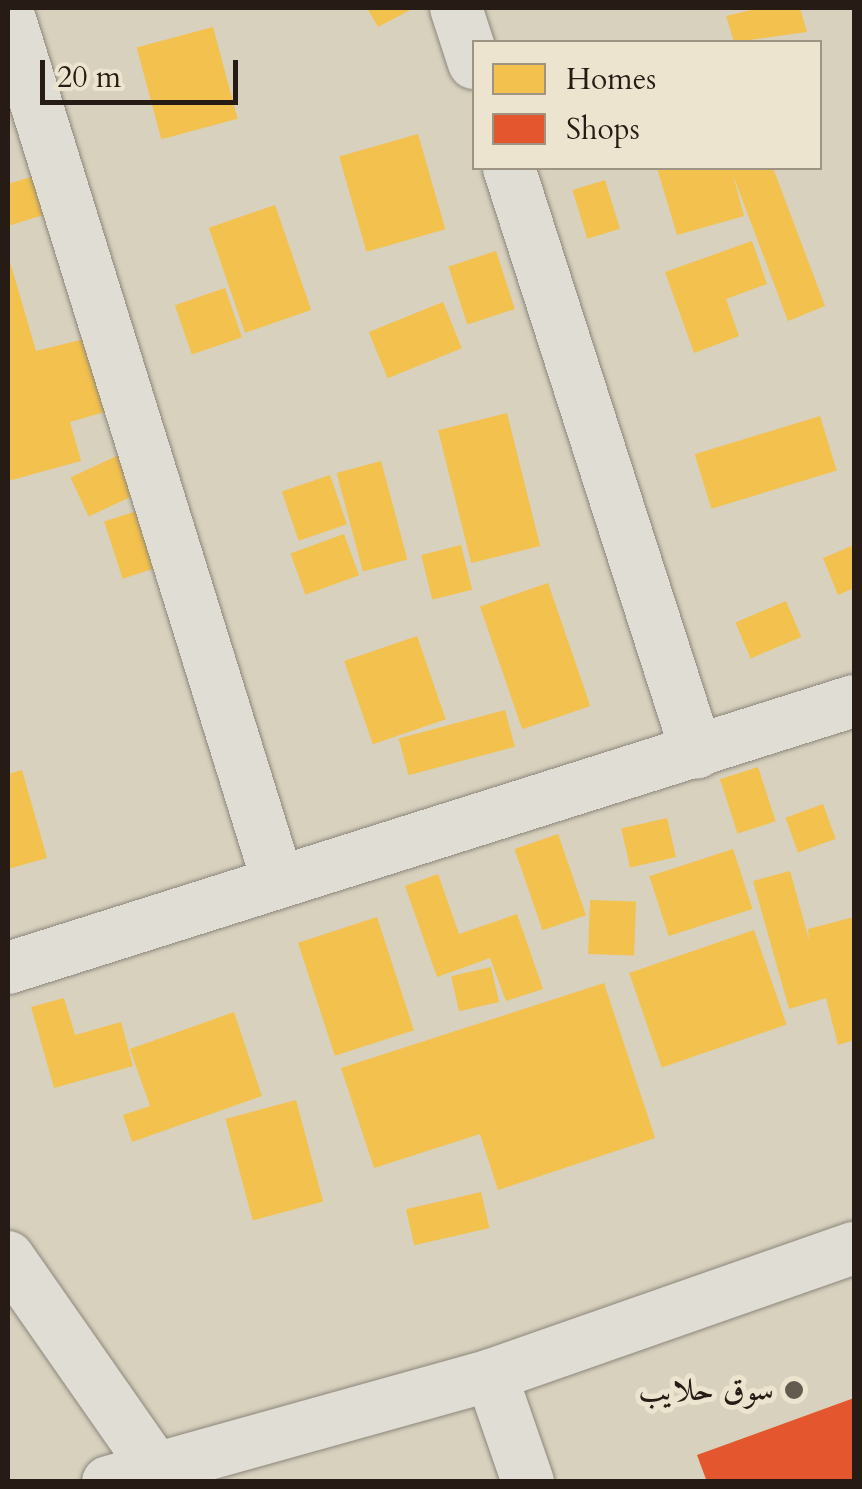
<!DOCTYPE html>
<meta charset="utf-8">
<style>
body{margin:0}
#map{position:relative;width:862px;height:1489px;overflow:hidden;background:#d8d1be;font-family:Cardo,Amiri,serif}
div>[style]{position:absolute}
.homes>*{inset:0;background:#f2c14e;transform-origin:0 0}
.shops>*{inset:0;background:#e4572e}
.roads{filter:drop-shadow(0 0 2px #8c867b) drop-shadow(0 0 2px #8c867b)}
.minor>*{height:52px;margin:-26px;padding:0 26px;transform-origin:26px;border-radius:26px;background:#e0ddd4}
.dots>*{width:28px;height:28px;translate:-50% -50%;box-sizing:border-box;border:5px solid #ece4ce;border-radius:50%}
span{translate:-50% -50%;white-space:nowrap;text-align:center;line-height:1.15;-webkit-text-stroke:10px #ece4ce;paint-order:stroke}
.poi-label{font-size:32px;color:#261b15}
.right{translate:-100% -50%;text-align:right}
.frame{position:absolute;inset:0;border:10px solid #261b15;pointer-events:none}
.legend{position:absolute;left:472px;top:40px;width:350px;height:130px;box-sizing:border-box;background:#ece4ce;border:2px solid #9d9484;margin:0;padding:12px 18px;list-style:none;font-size:30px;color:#261b15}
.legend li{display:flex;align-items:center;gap:20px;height:50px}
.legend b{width:50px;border:2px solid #9d9484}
.scale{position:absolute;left:40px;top:60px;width:198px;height:45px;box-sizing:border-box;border:5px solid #261b15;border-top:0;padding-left:12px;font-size:30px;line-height:35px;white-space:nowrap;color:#261b15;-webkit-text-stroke:8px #ece4ce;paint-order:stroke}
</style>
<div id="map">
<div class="homes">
<div style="clip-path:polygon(367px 8px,414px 8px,378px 27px)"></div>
<div style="clip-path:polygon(759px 8px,800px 8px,807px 32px,734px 42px,726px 16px)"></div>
<div style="left:213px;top:27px;width:95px;height:79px;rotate:75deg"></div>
<div style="left:418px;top:134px;width:99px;height:82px;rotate:74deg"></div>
<div style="clip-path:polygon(657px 168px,773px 168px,825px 306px,788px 321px,733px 175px,744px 216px,677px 235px)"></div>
<div style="clip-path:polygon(44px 173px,56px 211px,8px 226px,8px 184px)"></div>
<div style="left:605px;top:180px;width:51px;height:34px;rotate:73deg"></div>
<div style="left:275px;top:205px;width:111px;height:70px;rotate:71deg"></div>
<div style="clip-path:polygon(752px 241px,767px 284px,726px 299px,739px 336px,694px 353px,665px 272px)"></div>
<div style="left:496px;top:251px;width:61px;height:50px;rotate:72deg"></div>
<div style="clip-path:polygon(8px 255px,36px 351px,88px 338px,108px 411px,70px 422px,81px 461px,8px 481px)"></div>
<div style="left:225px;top:288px;width:52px;height:53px;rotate:71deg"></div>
<div style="left:443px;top:302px;width:50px;height:80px;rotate:68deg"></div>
<div style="left:507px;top:413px;width:137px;height:71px;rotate:76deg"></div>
<div style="left:820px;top:416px;width:57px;height:131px;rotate:73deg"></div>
<div style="left:123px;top:453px;width:43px;height:58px;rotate:65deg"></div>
<div style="left:381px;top:461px;width:102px;height:46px;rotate:75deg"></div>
<div style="left:330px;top:475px;width:52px;height:51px;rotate:71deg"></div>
<div style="left:146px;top:508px;width:60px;height:44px;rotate:72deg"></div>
<div style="left:344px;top:534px;width:44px;height:57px;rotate:70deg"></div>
<div style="left:461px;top:545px;width:46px;height:41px;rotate:76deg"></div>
<div style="clip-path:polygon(854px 545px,854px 588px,838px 595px,823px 558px)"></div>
<div style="left:548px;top:583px;width:130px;height:72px;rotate:71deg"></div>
<div style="left:786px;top:601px;width:39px;height:55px;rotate:67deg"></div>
<div style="left:417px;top:636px;width:88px;height:77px;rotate:71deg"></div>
<div style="left:505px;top:710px;width:38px;height:110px;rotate:75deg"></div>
<div style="left:758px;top:767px;width:57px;height:40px;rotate:72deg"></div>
<div style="clip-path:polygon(22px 770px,47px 858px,8px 869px,8px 774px)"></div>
<div style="left:823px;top:804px;width:37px;height:40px;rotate:70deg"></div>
<div style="left:667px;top:818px;width:40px;height:47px;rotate:77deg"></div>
<div style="left:558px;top:834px;width:86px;height:46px;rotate:71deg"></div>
<div style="left:733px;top:849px;width:63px;height:88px;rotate:72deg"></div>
<div style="clip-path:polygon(790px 871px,809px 940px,808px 929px,854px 917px,854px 1040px,838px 1045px,826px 998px,789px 1009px,753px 881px)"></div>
<div style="clip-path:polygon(438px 874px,459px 934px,517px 914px,543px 989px,506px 1001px,490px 958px,437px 977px,405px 886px)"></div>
<div style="left:590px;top:900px;width:46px;height:54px;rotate:2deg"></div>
<div style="left:377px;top:917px;width:119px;height:83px;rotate:72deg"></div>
<div style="left:754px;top:930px;width:100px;height:132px;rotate:71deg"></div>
<div style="left:491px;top:967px;width:36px;height:41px;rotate:77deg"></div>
<div style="clip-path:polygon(604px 983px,655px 1138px,498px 1190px,480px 1134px,374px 1168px,341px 1068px)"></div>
<div style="clip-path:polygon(64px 998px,75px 1035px,121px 1022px,133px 1066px,54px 1088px,31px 1007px)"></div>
<div style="clip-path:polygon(234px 1012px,262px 1096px,132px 1142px,123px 1115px,150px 1106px,130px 1049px)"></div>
<div style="left:296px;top:1100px;width:105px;height:73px;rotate:75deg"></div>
<div style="left:481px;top:1192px;width:37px;height:77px;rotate:77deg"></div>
</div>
<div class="shops">
<div style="clip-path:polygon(854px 1398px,854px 1482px,707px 1482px,697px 1455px)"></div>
</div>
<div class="roads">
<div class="minor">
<div style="left:456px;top:8px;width:58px;rotate:71.9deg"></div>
<div style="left:8px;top:13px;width:910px;rotate:72.74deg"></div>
<div style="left:509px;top:168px;width:614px;rotate:72.18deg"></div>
<div style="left:8px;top:968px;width:887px;rotate:-17.52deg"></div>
<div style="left:8px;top:1257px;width:255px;rotate:55.1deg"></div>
<div style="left:491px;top:1375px;width:113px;rotate:70.9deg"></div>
<div style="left:108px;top:1482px;width:398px;rotate:-15.6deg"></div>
<div style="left:491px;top:1375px;width:385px;rotate:-19.3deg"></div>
</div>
</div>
<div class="dots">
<div style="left:794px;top:1390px;background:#645b50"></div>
</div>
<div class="poi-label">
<span class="right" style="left:774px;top:1390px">سوق حلايب</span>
</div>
<div class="frame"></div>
<ul class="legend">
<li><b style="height:28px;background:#f2c14e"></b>Homes</li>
<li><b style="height:28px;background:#e4572e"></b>Shops</li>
</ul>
<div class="scale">20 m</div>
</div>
